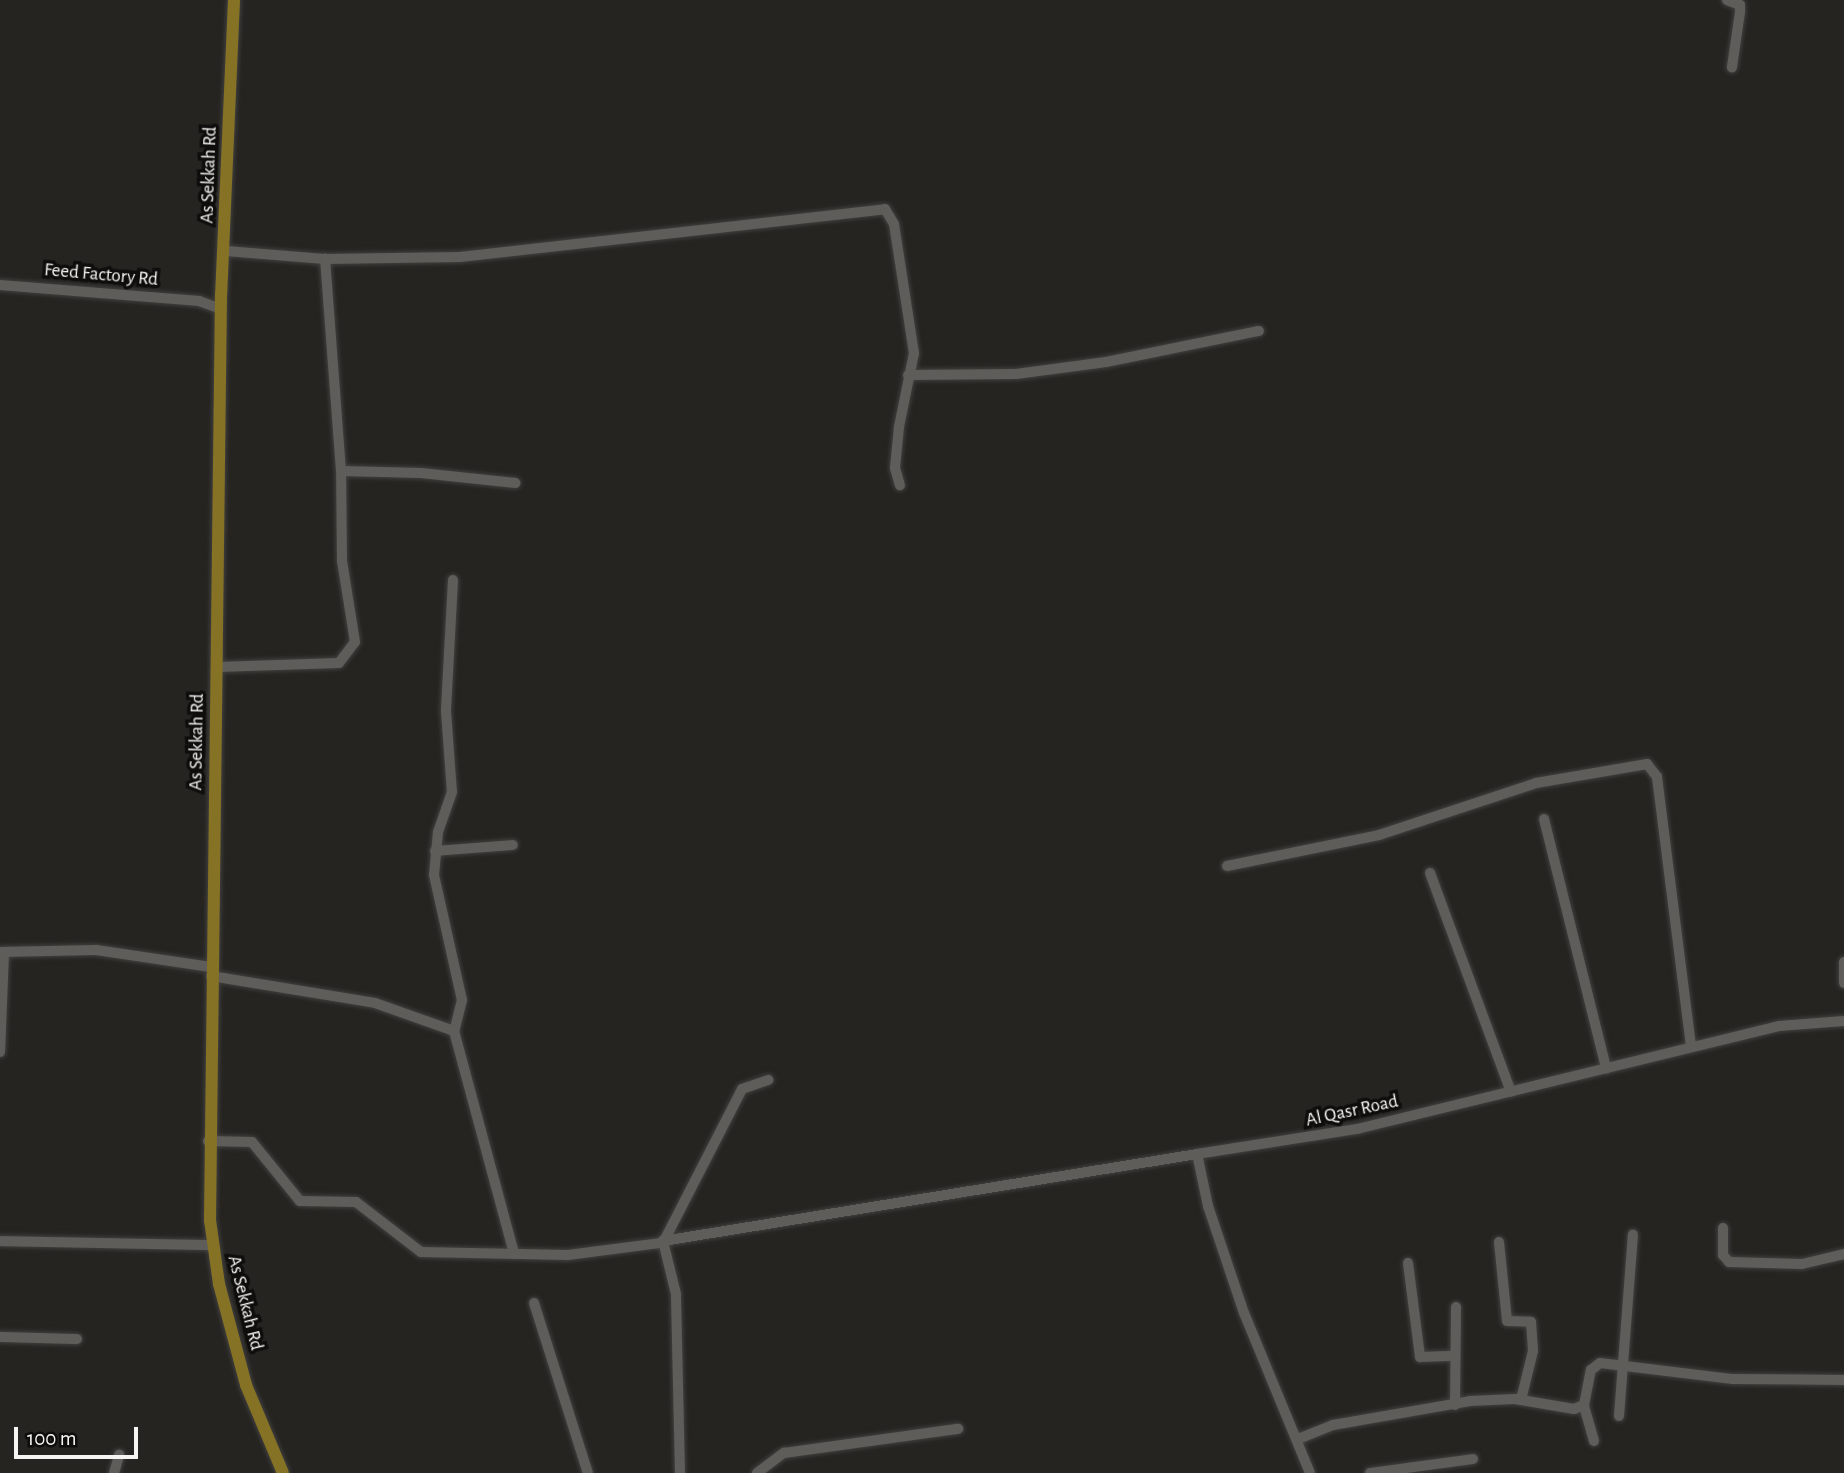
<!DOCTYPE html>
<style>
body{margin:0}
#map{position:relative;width:1844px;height:1473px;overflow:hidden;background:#252421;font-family:"Alegreya Sans",sans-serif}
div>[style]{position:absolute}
.roads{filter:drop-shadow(0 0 2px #41403e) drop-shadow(0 0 2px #41403e)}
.minor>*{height:10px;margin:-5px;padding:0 5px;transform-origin:5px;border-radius:5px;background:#5e5d5a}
.major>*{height:12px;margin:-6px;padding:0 6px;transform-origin:6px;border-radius:6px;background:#867225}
span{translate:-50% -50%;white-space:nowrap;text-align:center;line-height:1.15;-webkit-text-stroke:7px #0e0d0c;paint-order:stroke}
.street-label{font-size:19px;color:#f5f5f3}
.scale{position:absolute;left:14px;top:1427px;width:124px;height:32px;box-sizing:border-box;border:4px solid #f5f5f3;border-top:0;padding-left:9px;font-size:21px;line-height:24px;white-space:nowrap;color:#f5f5f3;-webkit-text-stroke:5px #0e0d0c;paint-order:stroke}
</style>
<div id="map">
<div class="roads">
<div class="minor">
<div style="left:1727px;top:0;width:14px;rotate:21deg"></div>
<div style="left:1740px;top:5px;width:7px;rotate:90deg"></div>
<div style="left:1740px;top:12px;width:56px;rotate:98.3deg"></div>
<div style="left:226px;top:251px;width:99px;rotate:4.6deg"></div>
<div style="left:325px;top:259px;width:135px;rotate:-0.8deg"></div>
<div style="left:460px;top:257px;width:428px;rotate:-6.4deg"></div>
<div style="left:885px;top:209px;width:17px;rotate:59deg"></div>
<div style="left:894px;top:224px;width:131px;rotate:81.2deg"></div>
<div style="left:914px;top:353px;width:76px;rotate:101.5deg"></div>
<div style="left:899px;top:427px;width:41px;rotate:95.6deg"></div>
<div style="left:895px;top:468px;width:18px;rotate:74deg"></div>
<div style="left:0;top:285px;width:200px;rotate:4.6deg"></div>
<div style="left:199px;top:301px;width:23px;rotate:20deg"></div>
<div style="left:908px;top:375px;width:108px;rotate:-0.5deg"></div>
<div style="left:1016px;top:374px;width:91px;rotate:-7.6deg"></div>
<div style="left:1106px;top:362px;width:156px;rotate:-11.5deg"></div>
<div style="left:341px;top:471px;width:80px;rotate:1.4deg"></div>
<div style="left:421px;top:473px;width:95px;rotate:6.1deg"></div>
<div style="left:453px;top:580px;width:131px;rotate:93.1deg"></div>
<div style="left:446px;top:711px;width:81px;rotate:85.8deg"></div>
<div style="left:452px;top:792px;width:42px;rotate:109.3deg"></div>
<div style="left:438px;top:832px;width:43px;rotate:95.3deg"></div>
<div style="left:434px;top:875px;width:128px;rotate:77.4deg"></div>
<div style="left:462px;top:1000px;width:32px;rotate:104deg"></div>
<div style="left:454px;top:1031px;width:231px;rotate:74.9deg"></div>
<div style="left:217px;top:667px;width:122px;rotate:-1.9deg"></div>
<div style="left:339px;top:663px;width:26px;rotate:-53deg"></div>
<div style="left:355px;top:642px;width:82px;rotate:-99.1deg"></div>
<div style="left:342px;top:561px;width:90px;rotate:-90.6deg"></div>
<div style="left:341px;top:471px;width:213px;rotate:-94.3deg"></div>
<div style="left:1544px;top:819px;width:257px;rotate:76deg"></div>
<div style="left:435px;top:851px;width:78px;rotate:-4.4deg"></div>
<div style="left:1227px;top:866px;width:155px;rotate:-11.5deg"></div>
<div style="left:1379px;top:835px;width:165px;rotate:-18.3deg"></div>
<div style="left:1536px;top:783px;width:113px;rotate:-9.7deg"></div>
<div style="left:1647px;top:764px;width:16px;rotate:52deg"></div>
<div style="left:1657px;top:777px;width:272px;rotate:82.8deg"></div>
<div style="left:1430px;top:873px;width:233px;rotate:69.7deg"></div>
<div style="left:0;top:952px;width:96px;rotate:-1.2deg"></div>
<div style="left:96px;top:950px;width:116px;rotate:8.4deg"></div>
<div style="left:1844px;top:962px;width:21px;rotate:90deg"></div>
<div style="left:211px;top:976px;width:166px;rotate:9.3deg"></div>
<div style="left:375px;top:1003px;width:84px;rotate:19.5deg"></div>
<div style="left:0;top:1052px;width:99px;rotate:-87.7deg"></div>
<div style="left:208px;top:1141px;width:44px;rotate:1.3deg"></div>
<div style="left:252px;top:1142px;width:76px;rotate:50.9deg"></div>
<div style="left:300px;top:1201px;width:56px;rotate:1deg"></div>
<div style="left:356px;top:1202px;width:82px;rotate:37.6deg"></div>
<div style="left:421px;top:1252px;width:147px;rotate:1.2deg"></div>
<div style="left:568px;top:1255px;width:94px;rotate:-7.4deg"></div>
<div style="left:1723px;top:1228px;width:27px;rotate:90deg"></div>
<div style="left:1723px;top:1255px;width:9px;rotate:49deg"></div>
<div style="left:1729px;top:1262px;width:73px;rotate:1.6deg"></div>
<div style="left:1802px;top:1264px;width:43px;rotate:-13.4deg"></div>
<div style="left:0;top:1241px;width:212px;rotate:1.1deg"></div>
<div style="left:664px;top:1241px;width:171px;rotate:-62.8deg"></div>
<div style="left:742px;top:1089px;width:28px;rotate:-19deg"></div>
<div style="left:1499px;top:1242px;width:79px;rotate:84.2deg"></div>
<div style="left:1507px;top:1321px;width:24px;rotate:2deg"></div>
<div style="left:1531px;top:1322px;width:29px;rotate:86deg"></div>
<div style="left:1533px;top:1351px;width:50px;rotate:103.8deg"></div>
<div style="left:1408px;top:1263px;width:95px;rotate:82.7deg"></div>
<div style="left:1420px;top:1357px;width:34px;rotate:-2deg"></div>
<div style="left:534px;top:1303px;width:178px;rotate:72.4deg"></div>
<div style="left:0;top:1337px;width:77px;rotate:1.5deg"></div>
<div style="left:1455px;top:1405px;width:98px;rotate:-89.4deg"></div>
<div style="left:1619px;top:1416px;width:182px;rotate:-85.6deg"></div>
<div style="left:1298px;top:1439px;width:38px;rotate:-22deg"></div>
<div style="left:1333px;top:1425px;width:139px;rotate:-9.9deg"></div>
<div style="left:1470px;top:1401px;width:45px;rotate:-2.5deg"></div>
<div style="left:1515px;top:1399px;width:60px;rotate:9.6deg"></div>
<div style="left:1574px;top:1409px;width:11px;rotate:-22deg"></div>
<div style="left:1594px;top:1441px;width:37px;rotate:-106deg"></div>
<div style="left:1584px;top:1405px;width:36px;rotate:-79deg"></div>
<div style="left:1591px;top:1370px;width:11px;rotate:-38deg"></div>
<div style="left:1600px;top:1363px;width:134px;rotate:6.9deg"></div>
<div style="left:1733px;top:1379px;width:111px;rotate:0.5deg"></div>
<div style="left:114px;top:1473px;width:19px;rotate:-74deg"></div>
<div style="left:680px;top:1473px;width:179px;rotate:-91.3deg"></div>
<div style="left:676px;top:1294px;width:55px;rotate:-103.8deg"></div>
<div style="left:663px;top:1241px;width:541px;rotate:-9.25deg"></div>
<div style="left:757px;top:1473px;width:34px;rotate:-37deg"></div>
<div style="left:784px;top:1453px;width:176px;rotate:-7.9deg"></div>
<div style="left:1310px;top:1473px;width:173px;rotate:-112.4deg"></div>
<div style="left:1244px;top:1313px;width:113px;rotate:-108.6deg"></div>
<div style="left:1208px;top:1206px;width:53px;rotate:-101.9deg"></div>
<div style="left:1197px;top:1154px;width:162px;rotate:-8.9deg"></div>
<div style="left:1357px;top:1129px;width:434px;rotate:-13.7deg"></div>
<div style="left:1779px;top:1026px;width:65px;rotate:-4.4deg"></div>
<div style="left:1370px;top:1473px;width:104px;rotate:-7.7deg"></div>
</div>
<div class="major">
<div style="left:234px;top:0;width:294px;rotate:92.5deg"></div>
<div style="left:221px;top:294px;width:926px;rotate:90.68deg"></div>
<div style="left:210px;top:1220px;width:65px;rotate:82deg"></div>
<div style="left:219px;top:1284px;width:105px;rotate:75deg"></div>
<div style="left:246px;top:1385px;width:95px;rotate:67.2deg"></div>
</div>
</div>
<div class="street-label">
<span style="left:209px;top:175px;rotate:-88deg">As Sekkah Rd</span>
<span style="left:101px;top:275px;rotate:5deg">Feed Factory Rd</span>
<span style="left:197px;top:742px;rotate:-89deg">As Sekkah Rd</span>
<span style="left:1352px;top:1111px;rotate:-12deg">Al Qasr Road</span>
<span style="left:245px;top:1303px;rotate:76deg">As Sekkah Rd</span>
</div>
<div class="scale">100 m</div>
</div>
